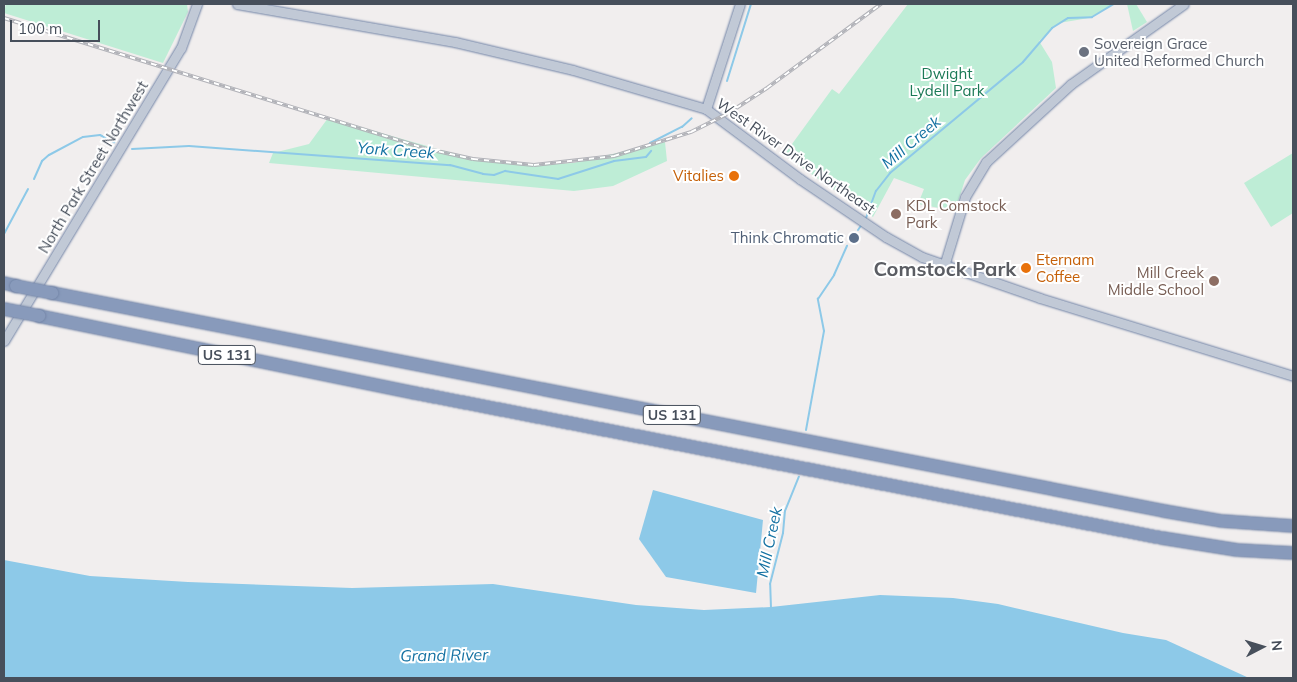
<!DOCTYPE html>
<style>
body{margin:0}
#map{position:relative;width:1297px;height:682px;overflow:hidden;background:#f1eeee;font-family:Mulish,sans-serif}
div>[style]{position:absolute}
.green>*{inset:0;background:#beedd6}
.water>*{inset:0;background:#8dc9e8}
.stream>*{height:2px;margin:-1px;padding:0 1px;transform-origin:1px;border-radius:1px;background:#8dc9e8}
.roads{filter:drop-shadow(0 0 1px #7385a7) drop-shadow(0 0 1px #7385a7)}
.secondary>*{height:9px;margin:-4.5px;padding:0 4.5px;transform-origin:4.5px;border-radius:4.5px;background:#c1c9d6}
.motorway>*{height:12px;margin:-6px;padding:0 6px;transform-origin:6px;border-radius:6px;background:#889abb}
.rail>*{height:4px;margin-top:-2px;transform-origin:0;background:repeating-linear-gradient(90deg,#fff 0 5.5px,#b1b2b8 0 11px);box-sizing:border-box;border-block:1px solid #b1b2b8}
.bridges{filter:drop-shadow(0 0 1px #7385a7) drop-shadow(0 0 1px #7385a7)}
.motorway-bridge>*{height:12px;margin:-6px;padding:0 6px;transform-origin:6px;border-radius:6px;background:#889abb}
.dots>*{width:14px;height:14px;translate:-50% -50%;box-sizing:border-box;border:2px solid #fff;border-radius:50%}
span{translate:-50% -50%;white-space:nowrap;text-align:center;line-height:1.15;-webkit-text-stroke:4px #fff;paint-order:stroke}
.shield-label span{padding:1px 4px;background:#fff;border:1px solid;border-radius:4px;-webkit-text-stroke-width:0}
.shield-label{font-size:14px;color:#474f5b;font-weight:700}
.worship-label{font-size:15px;color:#5b616d}
.left{translate:0 -50%;text-align:left}
.park-label{font-size:15px;color:#1b7956}
.street-label{font-size:15px;color:#474f5b}
.food-label{font-size:15px;color:#c56008}
.right{translate:-100% -50%;text-align:right}
.education-label{font-size:15px;color:#785e54}
.service-label{font-size:15px;color:#4e5e75}
.water-label{font-size:16px;color:#1371a2;font-style:italic}
.district-label{font-size:20px;color:#5b5d63;font-weight:700}
.frame{position:absolute;inset:0;border:5px solid #474f5b;pointer-events:none}
.north{position:absolute;left:1237px;top:622px;width:50px;height:50px;-webkit-text-stroke:4px #fff;paint-order:stroke;rotate:85deg;font-size:14px;font-weight:700;line-height:20px;text-align:center;color:#474f5b}
.north::after{content:'';display:block;margin:auto;width:18px;height:22px;background:#474f5b;clip-path:polygon(50% 0,100% 100%,50% 72%,0 100%)}
.scale{position:absolute;left:10px;top:20px;width:90px;height:22px;box-sizing:border-box;border:2px solid #474f5b;border-top:0;padding-left:6px;font-size:15px;line-height:18px;white-space:nowrap;color:#474f5b;-webkit-text-stroke:4px #fff;paint-order:stroke}
</style>
<div id="map">
<div class="green">
<div style="clip-path:polygon(6px 4px,187px 4px,188px 12px,163px 63px,4px 13px)"></div>
<div style="clip-path:polygon(908px 4px,1114px 4px,1089px 18px,1059px 23px,1039px 41px,1052px 62px,1056px 88px,981px 158px,965px 180px,955px 211px,918px 204px,924px 189px,894px 178px,873px 217px,784px 155px,832px 89px,839px 94px)"></div>
<div style="clip-path:polygon(1127px 4px,1136px 4px,1147px 22px,1133px 31px)"></div>
<div style="clip-path:polygon(328px 118px,473px 159px,534px 165px,573px 163px,665px 142px,667px 161px,613px 186px,574px 191px,269px 163px,273px 153px,309px 144px)"></div>
<div style="clip-path:polygon(1293px 153px,1293px 213px,1271px 227px,1244px 183px)"></div>
</div>
<div class="water">
<div style="clip-path:polygon(653px 490px,763px 520px,756px 593px,666px 577px,639px 539px)"></div>
<div style="clip-path:polygon(4px 560px,90px 576px,188px 582px,352px 588px,493px 584px,636px 605px,704px 610px,771px 607px,880px 595px,953px 598px,998px 604px,1123px 633px,1166px 640px,1249px 678px,4px 678px)"></div>
</div>
<div class="stream">
<div style="left:727px;top:81px;width:81px;rotate:-72.7deg"></div>
<div style="left:650px;top:143px;width:36px;rotate:-27deg"></div>
<div style="left:682px;top:127px;width:13px;rotate:-42deg"></div>
<div style="left:132px;top:149px;width:57px;rotate:-3deg"></div>
<div style="left:189px;top:146px;width:262px;rotate:4.2deg"></div>
<div style="left:450px;top:165px;width:34px;rotate:15deg"></div>
<div style="left:483px;top:174px;width:11px;rotate:5deg"></div>
<div style="left:494px;top:175px;width:12px;rotate:-20deg"></div>
<div style="left:505px;top:171px;width:54px;rotate:8.6deg"></div>
<div style="left:558px;top:179px;width:59px;rotate:-17.8deg"></div>
<div style="left:614px;top:161px;width:32px;rotate:-7deg"></div>
<div style="left:646px;top:157px;width:8px;rotate:-50deg"></div>
<div style="left:34px;top:179px;width:20px;rotate:-66deg"></div>
<div style="left:42px;top:161px;width:9px;rotate:-41deg"></div>
<div style="left:49px;top:155px;width:38px;rotate:-28deg"></div>
<div style="left:83px;top:137px;width:17px;rotate:-7deg"></div>
<div style="left:100px;top:135px;width:16px;rotate:27deg"></div>
<div style="left:866px;top:218px;width:29px;rotate:-70deg"></div>
<div style="left:876px;top:191px;width:23px;rotate:-52deg"></div>
<div style="left:890px;top:173px;width:173px;rotate:-39.8deg"></div>
<div style="left:1023px;top:62px;width:45px;rotate:-49.5deg"></div>
<div style="left:1052px;top:28px;width:19px;rotate:-32deg"></div>
<div style="left:1068px;top:18px;width:24px;rotate:-2deg"></div>
<div style="left:1092px;top:17px;width:26px;rotate:-31deg"></div>
<div style="left:858px;top:230px;width:7px;rotate:-56deg"></div>
<div style="left:4px;top:234px;width:51px;rotate:-61.9deg"></div>
<div style="left:806px;top:430px;width:101px;rotate:-79.7deg"></div>
<div style="left:824px;top:331px;width:33px;rotate:-101deg"></div>
<div style="left:818px;top:299px;width:29px;rotate:-56deg"></div>
<div style="left:834px;top:275px;width:32px;rotate:-66deg"></div>
<div style="left:771px;top:608px;width:24px;rotate:-92deg"></div>
<div style="left:770px;top:584px;width:53px;rotate:-75.7deg"></div>
<div style="left:783px;top:533px;width:22px;rotate:-85deg"></div>
<div style="left:785px;top:511px;width:37px;rotate:-68deg"></div>
</div>
<div class="roads">
<div class="secondary">
<div style="left:237px;top:4px;width:221px;rotate:9.9deg"></div>
<div style="left:455px;top:42px;width:121px;rotate:13.3deg"></div>
<div style="left:573px;top:70px;width:139px;rotate:16.3deg"></div>
<div style="left:706px;top:109px;width:117px;rotate:36.7deg"></div>
<div style="left:800px;top:179px;width:104px;rotate:34deg"></div>
<div style="left:886px;top:237px;width:41px;rotate:29.1deg"></div>
<div style="left:922px;top:257px;width:125px;rotate:19.2deg"></div>
<div style="left:1040px;top:298px;width:265px;rotate:17.1deg"></div>
<div style="left:706px;top:109px;width:110px;rotate:-72.1deg"></div>
<div style="left:944px;top:266px;width:72px;rotate:-73.1deg"></div>
<div style="left:965px;top:197px;width:41px;rotate:-59deg"></div>
<div style="left:986px;top:162px;width:115px;rotate:-42.5deg"></div>
<div style="left:1071px;top:84px;width:138px;rotate:-35.3deg"></div>
<div style="left:4px;top:341px;width:342px;rotate:-58.9deg"></div>
<div style="left:181px;top:48px;width:47px;rotate:-70deg"></div>
</div>
<div class="motorway">
<div style="left:4px;top:283px;width:12px;rotate:14deg"></div>
<div style="left:52px;top:293px;width:1133px;rotate:11.09deg"></div>
<div style="left:1164px;top:511px;width:59px;rotate:9.8deg"></div>
<div style="left:1222px;top:521px;width:71px;rotate:4deg"></div>
<div style="left:39px;top:316px;width:384px;rotate:11.6deg"></div>
<div style="left:415px;top:393px;width:761px;rotate:10.99deg"></div>
<div style="left:1162px;top:538px;width:76px;rotate:9.1deg"></div>
<div style="left:1237px;top:550px;width:56px;rotate:3.1deg"></div>
</div>
</div>
<div class="rail">
<div style="left:4px;top:18px;width:444px;rotate:17.2deg"></div>
<div style="left:428px;top:149px;width:46px;rotate:12.5deg"></div>
<div style="left:473px;top:159px;width:61px;rotate:5.6deg"></div>
<div style="left:534px;top:165px;width:81px;rotate:-6.4deg"></div>
<div style="left:614px;top:156px;width:81px;rotate:-17.3deg"></div>
<div style="left:691px;top:132px;width:40px;rotate:-26.6deg"></div>
<div style="left:727px;top:114px;width:48px;rotate:-33deg"></div>
<div style="left:767px;top:88px;width:142px;rotate:-36.4deg"></div>
</div>
<div class="bridges">
<div class="motorway-bridge">
<div style="left:16px;top:286px;width:37px;rotate:11deg"></div>
<div style="left:4px;top:309px;width:36px;rotate:11deg"></div>
</div>
</div>
<div class="dots">
<div style="left:1084px;top:52px;background:#6b7280"></div>
<div style="left:734px;top:176px;background:#e8710a"></div>
<div style="left:896px;top:214px;background:#8d6e63"></div>
<div style="left:854px;top:238px;background:#5c6f8a"></div>
<div style="left:1026px;top:268px;background:#e8710a"></div>
<div style="left:1214px;top:281px;background:#8d6e63"></div>
</div>
<div class="shield-label">
<span style="left:227px;top:355px">US 131</span>
<span style="left:672px;top:415px">US 131</span>
</div>
<div class="worship-label">
<span class="left" style="left:1094px;top:52px">Sovereign Grace<br>United Reformed Church</span>
</div>
<div class="park-label">
<span style="left:947px;top:82px">Dwight<br>Lydell Park</span>
</div>
<div class="street-label">
<span style="left:796px;top:156px;rotate:35deg">West River Drive Northeast</span>
<span style="left:93px;top:167px;rotate:-59deg">North Park Street Northwest</span>
</div>
<div class="food-label">
<span class="right" style="left:724px;top:176px">Vitalies</span>
<span class="left" style="left:1036px;top:268px">Eternam<br>Coffee</span>
</div>
<div class="education-label">
<span class="left" style="left:906px;top:214px">KDL Comstock<br>Park</span>
<span class="right" style="left:1204px;top:281px">Mill Creek<br>Middle School</span>
</div>
<div class="service-label">
<span class="right" style="left:844px;top:238px">Think Chromatic</span>
</div>
<div class="water-label">
<span style="left:911px;top:142px;rotate:-40deg">Mill Creek</span>
<span style="left:396px;top:150px;rotate:4deg">York Creek</span>
<span style="left:769px;top:542px;rotate:-78deg">Mill Creek</span>
<span style="left:444px;top:655px;rotate:-1deg">Grand River</span>
</div>
<div class="district-label">
<span style="left:945px;top:268px">Comstock Park</span>
</div>
<div class="frame"></div>
<div class="north">N</div>
<div class="scale">100 m</div>
</div>
